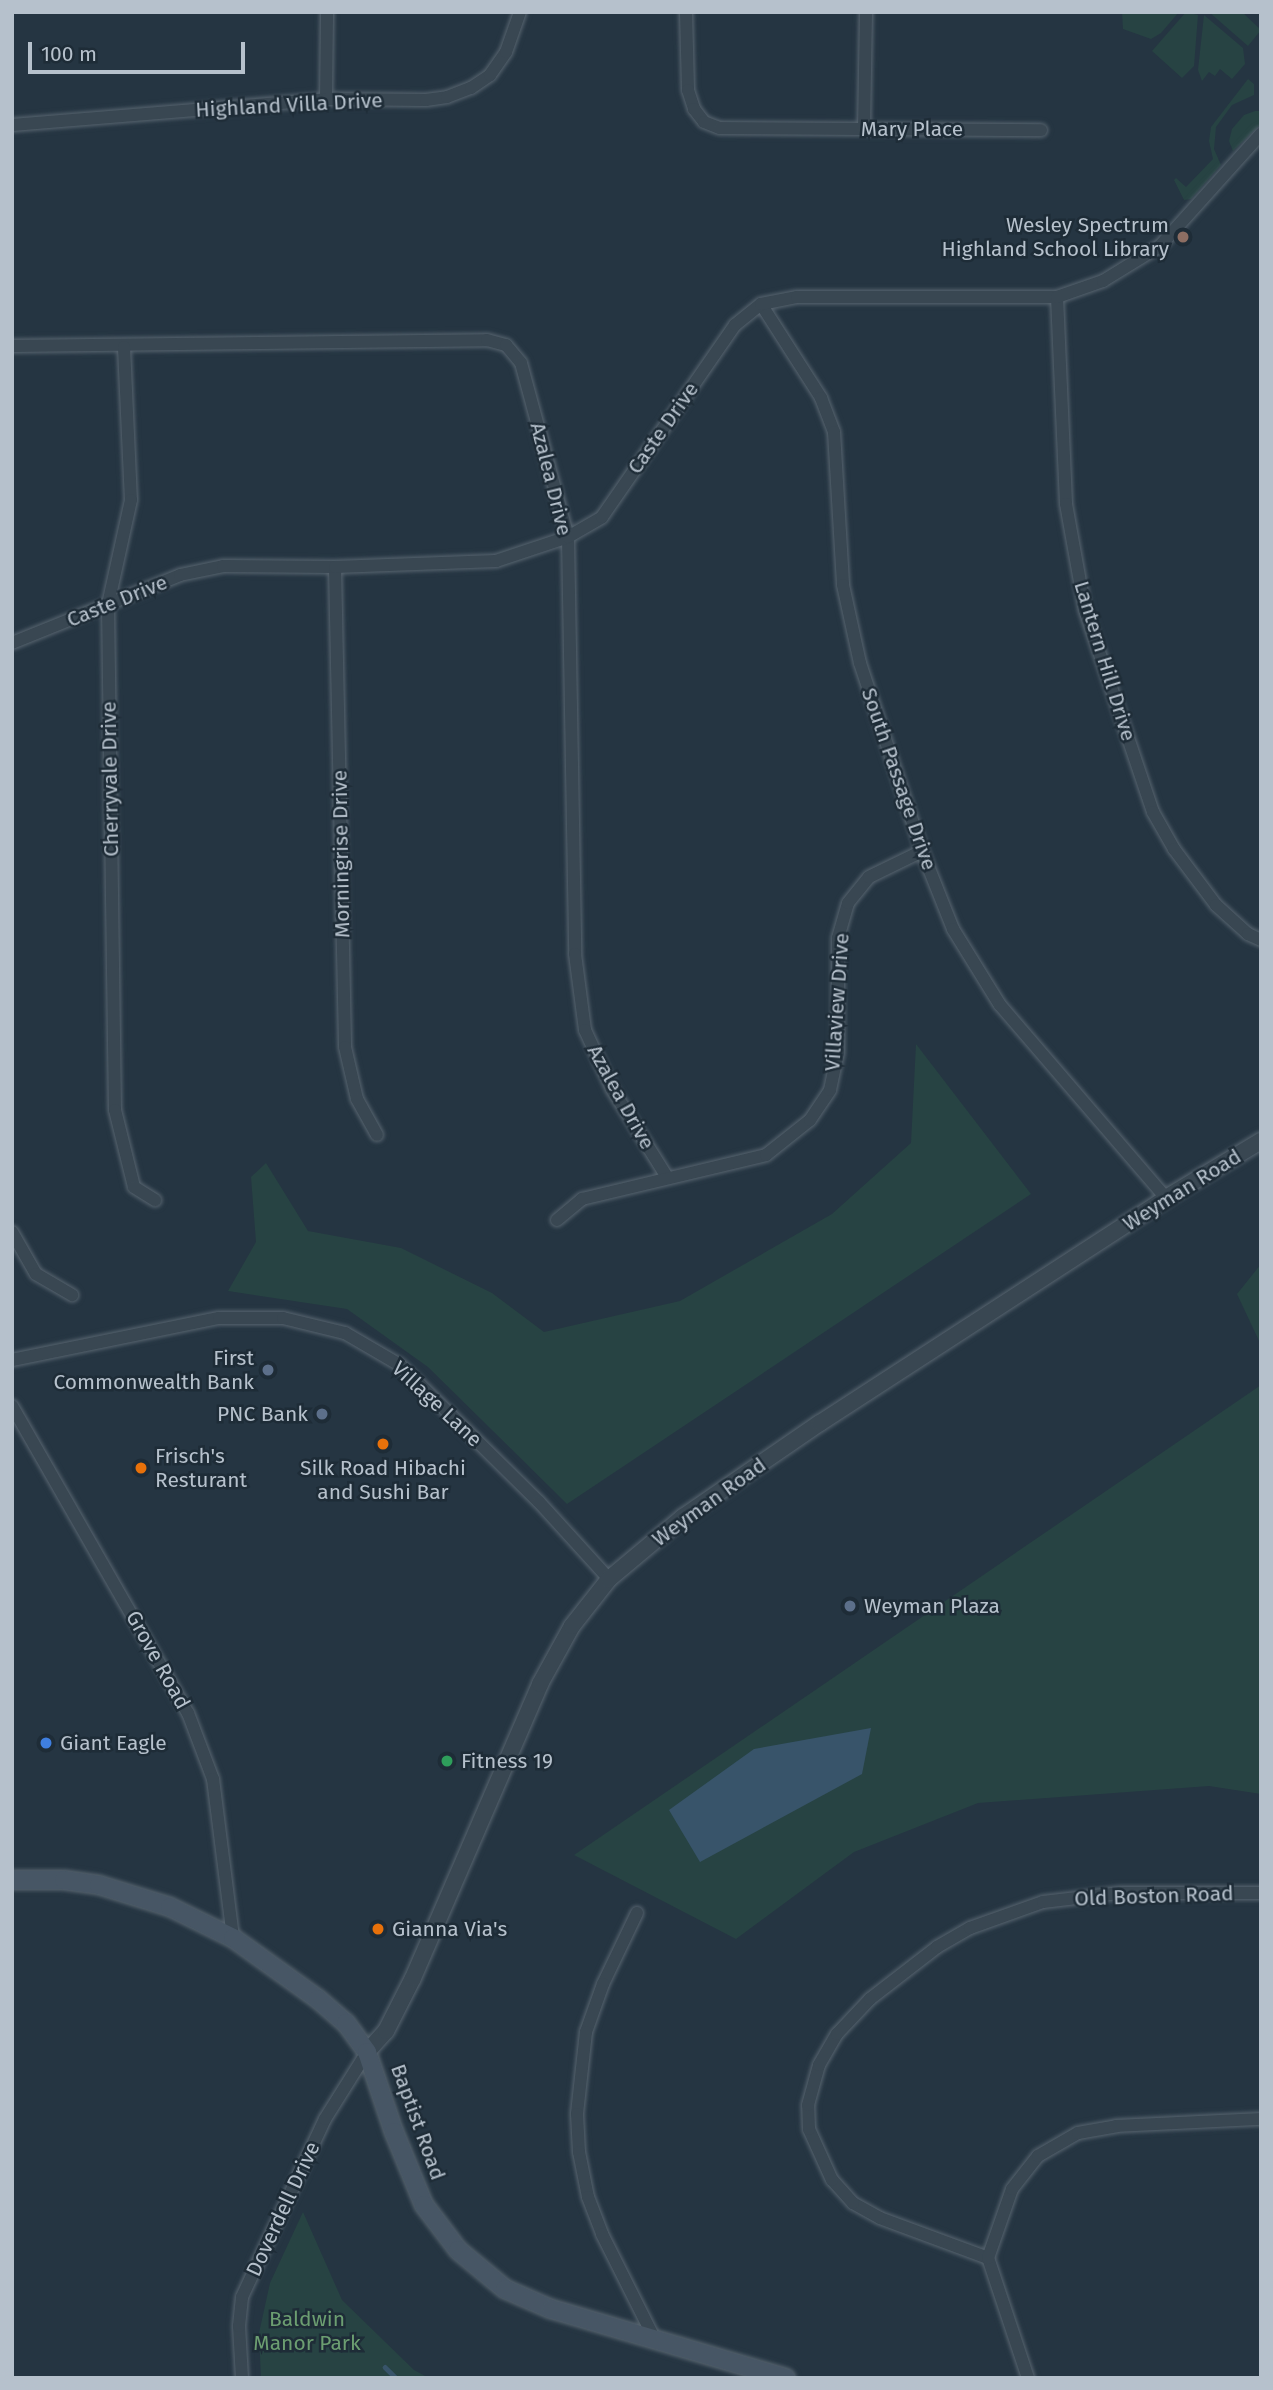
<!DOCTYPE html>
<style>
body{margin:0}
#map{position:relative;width:1273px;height:2390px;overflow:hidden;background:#253542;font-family:"Fira Sans",sans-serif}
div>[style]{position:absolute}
.green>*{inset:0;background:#274343}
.water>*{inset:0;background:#38546a}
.stream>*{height:4.5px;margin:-2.25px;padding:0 2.25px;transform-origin:2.25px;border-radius:2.25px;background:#38546a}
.roads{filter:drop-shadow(0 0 2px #57646f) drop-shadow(0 0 2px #57646f)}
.minor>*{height:12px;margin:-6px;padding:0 6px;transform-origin:6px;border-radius:6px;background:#394752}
.tertiary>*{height:16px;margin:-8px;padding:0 8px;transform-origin:8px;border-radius:8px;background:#394752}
.secondary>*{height:18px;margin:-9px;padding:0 9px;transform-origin:9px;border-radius:9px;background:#475665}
.dots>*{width:19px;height:19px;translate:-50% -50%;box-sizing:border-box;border:4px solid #1e2c37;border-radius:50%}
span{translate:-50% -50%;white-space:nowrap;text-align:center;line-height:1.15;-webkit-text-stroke:5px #1e2c37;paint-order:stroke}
.street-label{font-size:21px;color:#b6c1cc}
.poi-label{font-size:21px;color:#b6c1cc}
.right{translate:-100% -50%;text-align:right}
.left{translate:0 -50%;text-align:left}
.park-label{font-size:21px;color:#6c9e71}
.frame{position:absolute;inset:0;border:14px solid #b6c1cc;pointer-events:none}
.scale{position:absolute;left:28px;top:42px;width:217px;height:32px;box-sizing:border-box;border:4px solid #b6c1cc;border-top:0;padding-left:9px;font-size:21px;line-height:24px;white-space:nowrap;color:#b6c1cc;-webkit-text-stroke:5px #1e2c37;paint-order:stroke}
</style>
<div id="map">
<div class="green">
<div style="clip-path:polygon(1122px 12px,1179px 12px,1161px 33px,1151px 39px,1123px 29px)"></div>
<div style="clip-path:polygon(1186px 12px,1198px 15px,1194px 66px,1182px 78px,1152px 51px)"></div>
<div style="clip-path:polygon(1209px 12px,1242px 12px,1261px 30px,1248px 46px)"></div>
<div style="clip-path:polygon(1204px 15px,1243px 48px,1245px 64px,1232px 79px,1220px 69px,1215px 76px,1209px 72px,1202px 81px,1198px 70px)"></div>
<div style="clip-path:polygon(1248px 79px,1254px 84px,1254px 95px,1232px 105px,1216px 127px,1214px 149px,1221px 165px,1191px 199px,1184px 200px,1174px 180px,1176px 178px,1186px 187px,1213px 159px,1209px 141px,1211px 127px)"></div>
<div style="clip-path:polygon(1255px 111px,1261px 111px,1261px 124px,1233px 151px,1229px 141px,1232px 129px,1244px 115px)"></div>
<div style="clip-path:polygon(916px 1044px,1031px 1194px,567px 1504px,428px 1367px,347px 1309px,228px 1291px,256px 1242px,251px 1177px,266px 1163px,308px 1231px,401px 1248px,492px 1293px,544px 1332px,680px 1301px,832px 1214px,911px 1143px)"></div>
<div style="clip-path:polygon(1261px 1264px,1261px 1345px,1237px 1294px)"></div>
<div style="clip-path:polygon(1261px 1385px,1261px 1794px,1209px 1786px,978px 1803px,854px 1852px,736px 1939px,574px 1855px)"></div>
<div style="clip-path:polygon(303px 2212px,342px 2300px,414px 2370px,429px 2378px,261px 2378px,259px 2333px,270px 2283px)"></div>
</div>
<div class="water">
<div style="clip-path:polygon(871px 1728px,862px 1774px,700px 1862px,669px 1810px,754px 1749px)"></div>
</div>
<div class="stream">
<div style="left:385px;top:2367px;width:16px;rotate:45deg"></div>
</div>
<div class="roads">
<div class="minor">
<div style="left:686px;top:12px;width:78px;rotate:88.5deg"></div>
<div style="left:688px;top:90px;width:20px;rotate:72deg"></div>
<div style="left:694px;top:109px;width:16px;rotate:52deg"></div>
<div style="left:704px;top:122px;width:17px;rotate:21deg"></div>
<div style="left:720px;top:128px;width:321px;rotate:0.4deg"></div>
<div style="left:326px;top:99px;width:87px;rotate:-89.3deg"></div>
<div style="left:12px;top:125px;width:315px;rotate:-4.7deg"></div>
<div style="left:326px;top:99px;width:100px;rotate:0.6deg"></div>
<div style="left:426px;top:100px;width:21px;rotate:-8deg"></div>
<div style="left:447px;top:97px;width:26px;rotate:-21deg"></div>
<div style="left:471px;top:88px;width:23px;rotate:-34deg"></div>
<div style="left:490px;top:75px;width:28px;rotate:-55deg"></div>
<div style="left:506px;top:52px;width:42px;rotate:-70.7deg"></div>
<div style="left:864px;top:128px;width:116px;rotate:-89deg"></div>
<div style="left:1057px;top:297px;width:207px;rotate:87.5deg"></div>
<div style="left:1066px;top:504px;width:108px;rotate:79.8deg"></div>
<div style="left:1085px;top:610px;width:213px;rotate:71.4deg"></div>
<div style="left:1153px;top:812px;width:43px;rotate:60.4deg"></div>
<div style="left:1174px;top:849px;width:70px;rotate:53.1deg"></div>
<div style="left:1216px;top:905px;width:43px;rotate:42.2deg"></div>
<div style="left:1248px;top:934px;width:14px;rotate:25deg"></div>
<div style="left:761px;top:304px;width:112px;rotate:57.4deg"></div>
<div style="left:821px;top:398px;width:36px;rotate:69deg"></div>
<div style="left:834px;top:432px;width:153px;rotate:86.6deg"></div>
<div style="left:843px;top:585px;width:80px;rotate:77.7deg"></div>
<div style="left:860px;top:663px;width:198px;rotate:71.7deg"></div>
<div style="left:922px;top:851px;width:84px;rotate:68.3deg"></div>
<div style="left:953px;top:929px;width:89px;rotate:58.3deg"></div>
<div style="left:1000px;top:1005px;width:255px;rotate:49.3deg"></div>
<div style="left:12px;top:346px;width:475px;rotate:-0.7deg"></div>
<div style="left:487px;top:340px;width:20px;rotate:15deg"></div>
<div style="left:506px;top:345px;width:23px;rotate:50deg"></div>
<div style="left:521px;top:363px;width:180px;rotate:74.9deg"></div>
<div style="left:568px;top:537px;width:417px;rotate:89deg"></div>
<div style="left:575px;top:954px;width:77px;rotate:82.5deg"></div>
<div style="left:585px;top:1030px;width:65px;rotate:65.4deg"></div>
<div style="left:612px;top:1089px;width:104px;rotate:58deg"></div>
<div style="left:124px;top:347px;width:153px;rotate:87.4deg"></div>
<div style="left:131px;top:500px;width:107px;rotate:102.4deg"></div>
<div style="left:108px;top:605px;width:505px;rotate:89.21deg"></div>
<div style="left:115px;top:1110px;width:79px;rotate:76.1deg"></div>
<div style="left:134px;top:1187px;width:25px;rotate:32deg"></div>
<div style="left:335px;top:567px;width:480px;rotate:88.8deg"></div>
<div style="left:345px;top:1047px;width:53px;rotate:77deg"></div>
<div style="left:357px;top:1099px;width:41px;rotate:60.9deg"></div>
<div style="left:12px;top:643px;width:181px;rotate:-22deg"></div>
<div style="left:180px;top:575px;width:44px;rotate:-11.8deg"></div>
<div style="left:223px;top:566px;width:112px;rotate:0.5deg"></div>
<div style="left:335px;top:567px;width:161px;rotate:-2.1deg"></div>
<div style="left:496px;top:561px;width:76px;rotate:-18.4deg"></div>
<div style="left:568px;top:537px;width:39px;rotate:-30deg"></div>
<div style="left:602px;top:517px;width:234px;rotate:-55.3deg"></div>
<div style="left:735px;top:325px;width:33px;rotate:-39deg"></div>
<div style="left:761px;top:304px;width:37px;rotate:-11deg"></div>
<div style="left:797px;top:297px;width:260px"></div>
<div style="left:1057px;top:297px;width:49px;rotate:-19.2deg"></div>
<div style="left:1103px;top:281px;width:67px;rotate:-31.6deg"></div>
<div style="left:1160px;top:246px;width:151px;rotate:-48deg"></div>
<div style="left:557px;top:1220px;width:33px;rotate:-40deg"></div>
<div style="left:582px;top:1199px;width:189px;rotate:-13.4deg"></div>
<div style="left:766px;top:1155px;width:56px;rotate:-38.5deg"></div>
<div style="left:810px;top:1120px;width:36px;rotate:-56deg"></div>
<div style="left:830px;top:1090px;width:38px;rotate:-78deg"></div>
<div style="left:838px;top:1053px;width:115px;rotate:-90deg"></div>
<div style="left:838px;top:938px;width:36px;rotate:-74deg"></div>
<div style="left:848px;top:903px;width:33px;rotate:-51deg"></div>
<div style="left:869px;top:877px;width:59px;rotate:-26.1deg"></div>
<div style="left:12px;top:1232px;width:48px;rotate:60.3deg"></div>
<div style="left:36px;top:1274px;width:42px;rotate:30.3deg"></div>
<div style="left:12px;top:1360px;width:211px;rotate:-11.5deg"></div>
<div style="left:219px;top:1318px;width:64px"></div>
<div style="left:283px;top:1318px;width:64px;rotate:13.6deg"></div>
<div style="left:345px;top:1333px;width:64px;rotate:30.2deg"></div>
<div style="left:400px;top:1365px;width:195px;rotate:44.6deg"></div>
<div style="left:539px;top:1502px;width:104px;rotate:47.7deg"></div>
<div style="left:12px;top:1406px;width:354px;rotate:60.2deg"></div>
<div style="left:188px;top:1713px;width:71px;rotate:69.3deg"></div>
<div style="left:213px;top:1779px;width:160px;rotate:82.8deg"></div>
<div style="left:637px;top:1913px;width:79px;rotate:115.6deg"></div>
<div style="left:603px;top:1984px;width:51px;rotate:109.5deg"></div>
<div style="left:586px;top:2032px;width:82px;rotate:96.3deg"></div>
<div style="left:577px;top:2114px;width:38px;rotate:87deg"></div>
<div style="left:579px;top:2152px;width:46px;rotate:78.7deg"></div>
<div style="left:588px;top:2197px;width:40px;rotate:69deg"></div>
<div style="left:602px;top:2234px;width:119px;rotate:63.4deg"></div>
<div style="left:988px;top:2258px;width:115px;rotate:-159.7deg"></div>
<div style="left:880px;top:2218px;width:31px;rotate:-151deg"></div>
<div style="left:853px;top:2203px;width:31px;rotate:-132deg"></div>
<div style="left:832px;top:2180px;width:56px;rotate:-114.3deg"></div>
<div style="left:809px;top:2129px;width:24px;rotate:-92deg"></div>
<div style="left:808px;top:2105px;width:41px;rotate:-74.6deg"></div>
<div style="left:819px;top:2065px;width:36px;rotate:-60deg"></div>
<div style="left:837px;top:2034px;width:48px;rotate:-46.7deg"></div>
<div style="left:870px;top:1999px;width:85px;rotate:-37.8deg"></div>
<div style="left:937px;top:1947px;width:38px;rotate:-30deg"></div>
<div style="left:970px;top:1928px;width:77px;rotate:-19.6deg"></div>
<div style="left:1043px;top:1902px;width:78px;rotate:-6.7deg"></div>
<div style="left:1120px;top:1893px;width:141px"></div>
<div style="left:242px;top:2378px;width:52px;rotate:-93.3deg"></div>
<div style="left:239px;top:2326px;width:29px;rotate:-84deg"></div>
<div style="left:242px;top:2297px;width:196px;rotate:-65deg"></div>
<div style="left:325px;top:2119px;width:79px;rotate:-57.9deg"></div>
<div style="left:1028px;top:2378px;width:126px;rotate:-108.4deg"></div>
<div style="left:988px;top:2258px;width:73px;rotate:-70.8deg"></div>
<div style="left:1012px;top:2189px;width:42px;rotate:-51.8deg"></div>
<div style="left:1038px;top:2156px;width:46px;rotate:-29.9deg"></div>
<div style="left:1078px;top:2133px;width:39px;rotate:-10deg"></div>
<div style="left:1116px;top:2126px;width:145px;rotate:-2.8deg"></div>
</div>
<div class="tertiary">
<div style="left:367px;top:2052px;width:28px;rotate:-48deg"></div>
<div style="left:386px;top:2031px;width:59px;rotate:-63deg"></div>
<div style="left:413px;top:1978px;width:320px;rotate:-66.6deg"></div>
<div style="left:540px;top:1684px;width:66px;rotate:-61.1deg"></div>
<div style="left:572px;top:1626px;width:60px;rotate:-51.8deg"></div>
<div style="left:609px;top:1579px;width:97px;rotate:-40deg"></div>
<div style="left:683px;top:1517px;width:166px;rotate:-34.5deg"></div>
<div style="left:820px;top:1423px;width:413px;rotate:-33deg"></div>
<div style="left:1166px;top:1198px;width:111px;rotate:-31deg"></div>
</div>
<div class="secondary">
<div style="left:12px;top:1880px;width:52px"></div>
<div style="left:64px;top:1880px;width:35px;rotate:8deg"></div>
<div style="left:99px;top:1885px;width:74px;rotate:17.2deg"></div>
<div style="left:170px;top:1907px;width:70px;rotate:26.2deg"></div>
<div style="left:233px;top:1938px;width:105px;rotate:35.7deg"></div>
<div style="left:318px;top:1999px;width:37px;rotate:41deg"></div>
<div style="left:346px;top:2023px;width:36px;rotate:54deg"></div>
<div style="left:367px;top:2052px;width:84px;rotate:71.4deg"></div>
<div style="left:394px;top:2132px;width:79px;rotate:67.7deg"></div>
<div style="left:424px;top:2205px;width:56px;rotate:52.9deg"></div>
<div style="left:458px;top:2250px;width:61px;rotate:39.7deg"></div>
<div style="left:505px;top:2289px;width:50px;rotate:23.5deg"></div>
<div style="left:551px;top:2309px;width:245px;rotate:16.4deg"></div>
</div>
</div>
<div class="dots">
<div style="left:1183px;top:237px;background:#8d6e63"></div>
<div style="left:268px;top:1370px;background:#5c6f8a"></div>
<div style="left:322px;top:1414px;background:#5c6f8a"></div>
<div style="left:383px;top:1444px;background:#e8710a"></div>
<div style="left:141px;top:1468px;background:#e8710a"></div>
<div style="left:850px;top:1606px;background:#5c6f8a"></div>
<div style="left:46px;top:1743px;background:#3f7fe0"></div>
<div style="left:447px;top:1761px;background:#2e9e5b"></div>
<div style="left:378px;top:1929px;background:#e8710a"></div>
</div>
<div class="street-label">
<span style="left:289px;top:105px;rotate:-3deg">Highland Villa Drive</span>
<span style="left:912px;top:129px">Mary Place</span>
<span style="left:663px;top:428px;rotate:-55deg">Caste Drive</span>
<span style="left:551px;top:479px;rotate:76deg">Azalea Drive</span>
<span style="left:117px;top:601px;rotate:-22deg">Caste Drive</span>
<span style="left:1105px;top:661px;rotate:73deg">Lantern Hill Drive</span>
<span style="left:110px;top:779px;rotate:-91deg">Cherryvale Drive</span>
<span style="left:899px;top:779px;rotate:71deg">South Passage Drive</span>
<span style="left:341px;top:854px;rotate:-91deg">Morningrise Drive</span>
<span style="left:837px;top:1002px;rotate:-86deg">Villaview Drive</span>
<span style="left:621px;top:1097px;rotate:61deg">Azalea Drive</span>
<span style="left:1182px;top:1190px;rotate:-32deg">Weyman Road</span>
<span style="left:437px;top:1404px;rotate:43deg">Village Lane</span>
<span style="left:709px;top:1502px;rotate:-36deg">Weyman Road</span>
<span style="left:158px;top:1660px;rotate:61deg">Grove Road</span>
<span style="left:1154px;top:1896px;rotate:-2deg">Old Boston Road</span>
<span style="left:418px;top:2122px;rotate:70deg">Baptist Road</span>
<span style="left:283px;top:2209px;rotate:-65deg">Doverdell Drive</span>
</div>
<div class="poi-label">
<span class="right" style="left:1169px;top:237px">Wesley Spectrum<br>Highland School Library</span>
<span class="right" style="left:254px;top:1370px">First<br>Commonwealth Bank</span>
<span class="right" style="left:308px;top:1414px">PNC Bank</span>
<span class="left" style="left:155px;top:1468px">Frisch's<br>Resturant</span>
<span style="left:383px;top:1480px">Silk Road Hibachi<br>and Sushi Bar</span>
<span class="left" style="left:864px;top:1606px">Weyman Plaza</span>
<span class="left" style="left:60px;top:1743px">Giant Eagle</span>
<span class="left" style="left:461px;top:1761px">Fitness 19</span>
<span class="left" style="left:392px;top:1929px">Gianna Via's</span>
</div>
<div class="park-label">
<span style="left:307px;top:2331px">Baldwin<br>Manor Park</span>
</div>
<div class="frame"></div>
<div class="scale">100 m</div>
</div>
